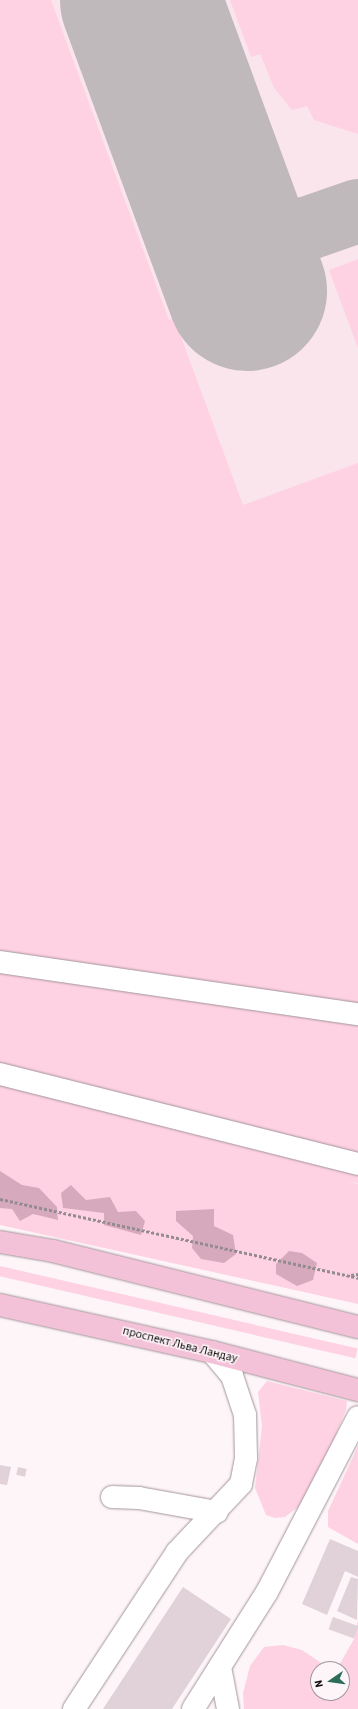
<!DOCTYPE html>
<meta charset="utf-8">
<style>
body{margin:0}
#map{position:relative;width:358px;height:1709px;overflow:hidden;background:#fef5f8;font-family:"Source Sans 3",sans-serif}
div>[style]{position:absolute}
.built>*{inset:0;background:#fbe5ed}
.green>*{inset:0;background:#fed1e3;transform-origin:0 0}
.forest>*{inset:0;background:#d7a9bc}
.taxiway>*{height:64px;margin:-32px;padding:0 32px;transform-origin:32px;border-radius:32px;background:#c0b9bc}
.runway>*{height:160px;margin:-80px;padding:0 80px;transform-origin:80px;border-radius:80px;background:#c0b9bc}
.building>*{inset:0;background:#e0d2d8;transform-origin:0 0}
.path>*{height:2.5px;margin-top:-1.25px;transform-origin:0;background:repeating-linear-gradient(90deg,#928c8e 0 3px,transparent 0 5px)}
.roads{filter:drop-shadow(0 0 1px #a2959a) drop-shadow(0 0 1px #a2959a)}
.minor>*{height:22px;margin:-11px;padding:0 11px;transform-origin:11px;border-radius:11px;background:#fff}
.major>*{height:22px;margin:-11px;padding:0 11px;transform-origin:11px;border-radius:11px;background:#f4c2d8}
span{translate:-50% -50%;white-space:nowrap;text-align:center;line-height:1.15;-webkit-text-stroke:3px #fef5f8;paint-order:stroke}
.street-label{font-size:12px;color:#0f0b0d}
.north{position:absolute;left:310px;top:1661px;width:40px;height:40px;box-sizing:border-box;background:#fef5f8;border:1px solid #9e979a;border-radius:50%;rotate:257deg;font-size:11px;font-weight:700;line-height:16px;text-align:center;color:#0f0b0d}
.north::after{content:'';display:block;margin:auto;width:14px;height:18px;background:#2c6c5a;clip-path:polygon(50% 0,100% 100%,50% 72%,0 100%)}
</style>
<div id="map">
<div class="built">
<div style="clip-path:polygon(0 0,358px 0,358px 1184px,274px 1166px)"></div>
</div>
<div class="green">
<div style="clip-path:polygon(0 0,51px 0,169px 320px,174px 318px,243px 505px,358px 463px,358px 1183px,345px 1181px,358px 1184px,358px 1304px,0 1225px)"></div>
<div style="clip-path:polygon(230px 0,358px 0,358px 134px,314px 120px,307px 106px,292px 110px,274px 88px,260px 54px,251px 57px)"></div>
<div style="clip-path:polygon(358px 259px,358px 348px,329px 270px)"></div>
<div style="left:0;top:1266px;width:367px;height:10px;rotate:13deg"></div>
<div style="clip-path:polygon(267px 1381px,347px 1401px,346px 1410px,320px 1473px,301px 1505px,285px 1517px,275px 1518px,266px 1515px,255px 1488px,262px 1426px,258px 1392px)"></div>
<div style="clip-path:polygon(358px 1446px,358px 1544px,328px 1527px,328px 1511px)"></div>
<div style="clip-path:polygon(358px 1620px,358px 1709px,244px 1709px,243px 1693px,250px 1666px,264px 1647px,283px 1645px,302px 1650px,330px 1669px,318px 1669px,318px 1693px,342px 1693px,342px 1669px,337px 1669px,354px 1639px)"></div>
</div>
<div class="forest">
<div style="clip-path:polygon(0 1171px,22px 1185px,39px 1188px,57px 1207px,58px 1220px,33px 1214px,20px 1221px,12px 1209px,0 1208px)"></div>
<div style="clip-path:polygon(71px 1185px,86px 1200px,110px 1197px,118px 1212px,136px 1211px,145px 1221px,141px 1235px,104px 1225px,104px 1213px,63px 1208px,61px 1193px)"></div>
<div style="clip-path:polygon(214px 1209px,214px 1226px,233px 1235px,236px 1254px,224px 1263px,201px 1259px,192px 1248px,193px 1236px,176px 1221px,176px 1211px)"></div>
<div style="clip-path:polygon(289px 1251px,302px 1253px,317px 1263px,313px 1280px,297px 1286px,276px 1274px,276px 1264px)"></div>
</div>
<div class="taxiway">
<div style="left:190px;top:135px;width:68px;rotate:60deg"></div>
<div style="left:224px;top:194px;width:33px;rotate:46deg"></div>
<div style="left:247px;top:218px;width:35px;rotate:18deg"></div>
<div style="left:280px;top:229px;width:23px;rotate:2deg"></div>
<div style="left:303px;top:230px;width:58px;rotate:-19.1deg"></div>
</div>
<div class="runway">
<div style="left:140px;top:0;width:310px;rotate:69.8deg"></div>
</div>
<div class="building">
<div style="clip-path:polygon(0 1465px,11px 1467px,7px 1485px,0 1484px)"></div>
<div style="left:18px;top:1467px;width:9px;height:8px;rotate:13deg"></div>
<div style="clip-path:polygon(330px 1539px,358px 1551px,358px 1577px,345px 1571px,327px 1615px,302px 1604px)"></div>
<div style="clip-path:polygon(351px 1577px,358px 1579px,357px 1620px,337px 1611px)"></div>
<div style="clip-path:polygon(183px 1587px,231px 1619px,172px 1709px,103px 1709px)"></div>
<div style="left:333px;top:1617px;width:27px;height:13px;rotate:20deg"></div>
</div>
<div class="path">
<div style="left:0;top:1199px;width:367px;rotate:12.4deg"></div>
<div style="left:351px;top:1275px;width:7px;rotate:-8deg"></div>
</div>
<div class="roads">
<div class="minor">
<div style="left:0;top:962px;width:362px;rotate:8.3deg"></div>
<div style="left:0;top:1074px;width:369px;rotate:14.1deg"></div>
<div style="left:112px;top:1497px;width:27px;rotate:2deg"></div>
<div style="left:139px;top:1498px;width:79px;rotate:10.2deg"></div>
<div style="left:220px;top:1667px;width:43px;rotate:79.2deg"></div>
<div style="left:74px;top:1709px;width:188px;rotate:-56.7deg"></div>
<div style="left:177px;top:1552px;width:93px;rotate:-46.7deg"></div>
<div style="left:241px;top:1484px;width:26px;rotate:-79deg"></div>
<div style="left:246px;top:1458px;width:43px;rotate:-91.3deg"></div>
<div style="left:245px;top:1415px;width:41px;rotate:-108.4deg"></div>
<div style="left:232px;top:1376px;width:31px;rotate:-130deg"></div>
<div style="left:193px;top:1709px;width:138px;rotate:-57.7deg"></div>
<div style="left:267px;top:1592px;width:197px;rotate:-62.5deg"></div>
</div>
<div class="major">
<div style="left:0;top:1242px;width:54px;rotate:9.6deg"></div>
<div style="left:53px;top:1251px;width:314px;rotate:14deg"></div>
<div style="left:0;top:1305px;width:217px;rotate:12.5deg"></div>
<div style="left:212px;top:1352px;width:151px;rotate:14.6deg"></div>
</div>
</div>
<div class="street-label">
<span style="left:180px;top:1345px;rotate:14deg">проспект Льва Ландау</span>
</div>
<div class="north">N</div>
</div>
